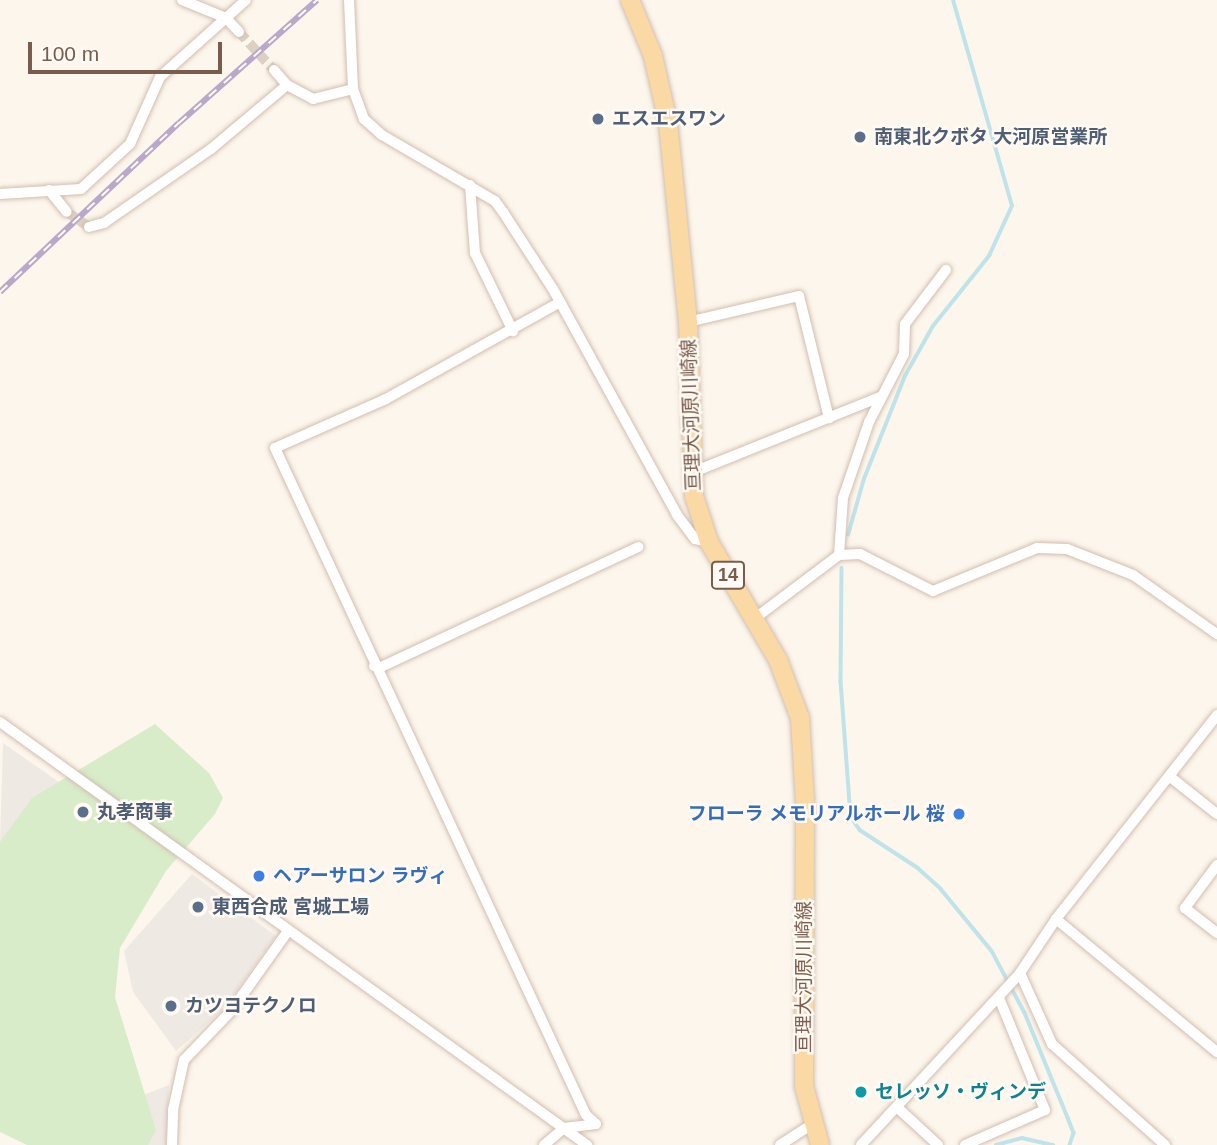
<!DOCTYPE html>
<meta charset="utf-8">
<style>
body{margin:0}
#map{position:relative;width:1217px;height:1145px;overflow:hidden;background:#fdf6ec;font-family:Arial,"Noto Sans JP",sans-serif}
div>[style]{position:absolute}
.industrial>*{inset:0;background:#efe9e4}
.green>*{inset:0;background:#d8ecc9}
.stream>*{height:3.5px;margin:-1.75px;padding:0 1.75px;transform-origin:1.75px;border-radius:1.75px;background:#bfe3e8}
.street-tunnel>*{height:10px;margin-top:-5px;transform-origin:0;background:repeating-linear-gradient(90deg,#dcd0c4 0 10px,transparent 0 15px)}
.roads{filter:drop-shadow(0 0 2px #d1beb0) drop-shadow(0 0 2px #d1beb0)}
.street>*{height:10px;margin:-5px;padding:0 5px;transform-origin:5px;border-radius:5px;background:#fff}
.primary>*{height:18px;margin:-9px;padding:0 9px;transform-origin:9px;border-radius:9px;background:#fbd9a5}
.rail>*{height:6px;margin-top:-3px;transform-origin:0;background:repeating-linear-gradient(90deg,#fffaf3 0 10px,#b9a8c9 0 20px);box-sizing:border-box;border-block:2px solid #b9a8c9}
.dots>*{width:19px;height:19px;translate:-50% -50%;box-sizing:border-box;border:4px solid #fffaf3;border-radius:50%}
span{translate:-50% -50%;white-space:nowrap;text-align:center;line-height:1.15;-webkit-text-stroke:5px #fffaf3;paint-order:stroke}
.shield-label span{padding:2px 5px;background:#fffaf3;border:2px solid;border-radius:5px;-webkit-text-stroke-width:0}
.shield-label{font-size:18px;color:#7a5c4d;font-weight:700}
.service-label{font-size:19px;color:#4e5e75;font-weight:700}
.left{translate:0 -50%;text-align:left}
.street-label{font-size:19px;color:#7a5c4d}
.shop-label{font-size:19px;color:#366cbe;font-weight:700}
.right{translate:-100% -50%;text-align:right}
.culture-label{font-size:19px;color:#0d838f;font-weight:700}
.scale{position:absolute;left:28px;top:42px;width:194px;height:32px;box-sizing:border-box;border:4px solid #7a5c4d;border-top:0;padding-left:9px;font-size:21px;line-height:24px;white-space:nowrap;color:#7a5c4d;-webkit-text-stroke:5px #fffaf3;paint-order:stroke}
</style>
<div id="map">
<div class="industrial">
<div style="clip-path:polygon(3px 743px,115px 821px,0 843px)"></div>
<div style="clip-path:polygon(192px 874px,276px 936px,225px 1008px,176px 1051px,133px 992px,124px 951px)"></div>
<div style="clip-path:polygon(169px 1085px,166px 1145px,26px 1145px,34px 1138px)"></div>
</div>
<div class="green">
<div style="clip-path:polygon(155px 724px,209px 773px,223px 798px,215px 814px,166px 871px,120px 948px,115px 997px,156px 1130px,148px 1145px,27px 1145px,0 1132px,0 842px,32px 798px)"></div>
</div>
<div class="stream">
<div style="left:848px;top:535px;width:58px;rotate:-74.1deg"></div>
<div style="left:864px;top:479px;width:111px;rotate:-68.3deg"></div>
<div style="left:905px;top:376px;width:57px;rotate:-60.8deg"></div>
<div style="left:933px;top:326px;width:90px;rotate:-51.3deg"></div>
<div style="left:989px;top:256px;width:55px;rotate:-65.3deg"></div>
<div style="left:1012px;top:206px;width:214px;rotate:-106deg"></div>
<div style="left:842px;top:568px;width:113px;rotate:90.5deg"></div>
<div style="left:841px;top:681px;width:136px;rotate:85.8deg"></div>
<div style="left:851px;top:817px;width:16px;rotate:55deg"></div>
<div style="left:860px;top:830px;width:69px;rotate:33.2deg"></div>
<div style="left:918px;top:868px;width:31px;rotate:42deg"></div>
<div style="left:941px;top:889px;width:80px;rotate:50.6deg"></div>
<div style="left:992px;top:951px;width:70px;rotate:62deg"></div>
<div style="left:1025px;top:1013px;width:113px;rotate:67.7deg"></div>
<div style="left:1068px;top:1118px;width:16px;rotate:68deg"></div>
<div style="left:1074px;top:1133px;width:13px;rotate:108deg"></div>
<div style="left:996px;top:1145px;width:27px;rotate:-15deg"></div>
<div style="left:1022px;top:1138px;width:32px;rotate:13deg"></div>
</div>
<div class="street-tunnel">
<div style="left:239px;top:32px;width:52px;rotate:47.4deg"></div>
<div style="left:67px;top:212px;width:27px;rotate:34deg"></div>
</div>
<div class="roads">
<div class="street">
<div style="left:182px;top:0;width:48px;rotate:22.2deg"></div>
<div style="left:226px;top:18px;width:19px;rotate:47deg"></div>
<div style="left:349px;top:0;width:89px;rotate:87.4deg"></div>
<div style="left:353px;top:89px;width:32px;rotate:70deg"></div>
<div style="left:364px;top:119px;width:24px;rotate:42deg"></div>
<div style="left:382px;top:135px;width:131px;rotate:30.3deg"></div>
<div style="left:495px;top:201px;width:14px;rotate:54deg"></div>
<div style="left:503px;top:212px;width:92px;rotate:57deg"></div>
<div style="left:553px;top:289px;width:258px;rotate:61.2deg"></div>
<div style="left:677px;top:515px;width:30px;rotate:53deg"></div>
<div style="left:695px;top:539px;width:14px;rotate:12deg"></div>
<div style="left:274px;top:70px;width:20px;rotate:49deg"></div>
<div style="left:287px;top:85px;width:30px;rotate:28deg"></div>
<div style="left:313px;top:99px;width:41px;rotate:-14deg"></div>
<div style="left:470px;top:185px;width:68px;rotate:85.8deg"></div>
<div style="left:475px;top:253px;width:87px;rotate:64deg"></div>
<div style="left:49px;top:190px;width:28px;rotate:51deg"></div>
<div style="left:0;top:194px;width:81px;rotate:-3.5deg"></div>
<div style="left:81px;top:189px;width:67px;rotate:-42.6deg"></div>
<div style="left:130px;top:144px;width:73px;rotate:-65.9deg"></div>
<div style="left:160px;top:77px;width:115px;rotate:-41.8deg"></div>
<div style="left:89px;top:227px;width:16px;rotate:-15deg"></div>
<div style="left:104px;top:223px;width:130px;rotate:-34.7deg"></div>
<div style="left:211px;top:149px;width:99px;rotate:-40.1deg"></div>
<div style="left:688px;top:322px;width:114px;rotate:-13.2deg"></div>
<div style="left:799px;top:296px;width:126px;rotate:76.2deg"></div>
<div style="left:691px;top:473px;width:204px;rotate:-21.9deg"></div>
<div style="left:839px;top:555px;width:57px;rotate:-86deg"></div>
<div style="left:843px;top:498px;width:80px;rotate:-71.1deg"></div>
<div style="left:869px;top:422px;width:76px;rotate:-62.8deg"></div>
<div style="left:904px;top:354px;width:30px;rotate:-88deg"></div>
<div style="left:905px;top:324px;width:68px;rotate:-52.8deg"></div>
<div style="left:754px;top:619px;width:106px;rotate:-37deg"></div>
<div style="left:839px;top:555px;width:21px;rotate:-3deg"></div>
<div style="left:860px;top:554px;width:82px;rotate:26.9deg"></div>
<div style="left:933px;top:591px;width:113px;rotate:-22.5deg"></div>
<div style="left:1037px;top:548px;width:30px;rotate:2deg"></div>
<div style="left:1067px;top:549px;width:71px;rotate:21.5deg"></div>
<div style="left:1133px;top:575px;width:103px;rotate:35.1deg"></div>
<div style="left:374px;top:666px;width:7px;rotate:8deg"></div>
<div style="left:381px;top:667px;width:284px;rotate:-25deg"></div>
<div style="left:0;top:722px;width:724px;rotate:35.78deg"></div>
<div style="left:1169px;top:776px;width:61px;rotate:38.4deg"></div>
<div style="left:1217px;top:865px;width:54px;rotate:126.7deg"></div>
<div style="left:1185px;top:908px;width:41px;rotate:38deg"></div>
<div style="left:1056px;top:919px;width:209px;rotate:39.6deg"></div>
<div style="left:1020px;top:973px;width:78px;rotate:65.7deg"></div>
<div style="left:1052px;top:1044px;width:152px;rotate:41.8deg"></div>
<div style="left:899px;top:1109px;width:53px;rotate:42.7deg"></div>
<div style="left:172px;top:1145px;width:35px;rotate:-88deg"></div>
<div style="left:173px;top:1110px;width:51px;rotate:-77.6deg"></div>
<div style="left:184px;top:1060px;width:68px;rotate:-46.2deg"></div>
<div style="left:231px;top:1011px;width:98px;rotate:-54.5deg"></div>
<div style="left:544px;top:1145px;width:26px;rotate:-40deg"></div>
<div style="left:564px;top:1128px;width:32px;rotate:-7deg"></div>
<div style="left:596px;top:1124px;width:13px;rotate:-138deg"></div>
<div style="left:586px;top:1115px;width:736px;rotate:-115deg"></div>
<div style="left:275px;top:448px;width:121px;rotate:-23.8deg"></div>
<div style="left:386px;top:399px;width:199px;rotate:-29.1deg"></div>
<div style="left:780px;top:1145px;width:37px;rotate:-33deg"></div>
<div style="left:861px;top:1145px;width:234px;rotate:-47.2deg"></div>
<div style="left:1020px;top:973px;width:65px;rotate:-56.3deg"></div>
<div style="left:1056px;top:919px;width:260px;rotate:-51.7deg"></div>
<div style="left:965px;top:1145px;width:87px;rotate:-23.6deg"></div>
<div style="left:1045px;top:1110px;width:121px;rotate:-112.3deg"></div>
</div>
<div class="primary">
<div style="left:630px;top:0;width:61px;rotate:67.7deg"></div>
<div style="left:653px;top:56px;width:68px;rotate:77.2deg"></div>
<div style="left:668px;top:122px;width:201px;rotate:84.3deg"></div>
<div style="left:688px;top:322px;width:174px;rotate:88deg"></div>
<div style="left:694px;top:496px;width:48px;rotate:71.9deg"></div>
<div style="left:709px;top:542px;width:137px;rotate:59.7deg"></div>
<div style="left:778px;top:660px;width:62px;rotate:69.2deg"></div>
<div style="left:800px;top:718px;width:83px;rotate:86.6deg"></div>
<div style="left:805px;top:801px;width:285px;rotate:90.2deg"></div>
<div style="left:804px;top:1086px;width:61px;rotate:74.8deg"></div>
</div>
</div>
<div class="rail">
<div style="left:0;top:292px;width:246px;rotate:-43.4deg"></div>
<div style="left:179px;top:123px;width:185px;rotate:-41.7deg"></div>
</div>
<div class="dots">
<div style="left:598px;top:119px;background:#5c6f8a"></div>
<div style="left:860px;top:137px;background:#5c6f8a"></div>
<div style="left:83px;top:812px;background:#5c6f8a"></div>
<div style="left:959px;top:814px;background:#3f7fe0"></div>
<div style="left:259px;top:876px;background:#3f7fe0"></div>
<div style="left:198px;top:907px;background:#5c6f8a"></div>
<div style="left:171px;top:1006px;background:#5c6f8a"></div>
<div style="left:861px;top:1092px;background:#0f9aa8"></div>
</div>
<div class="shield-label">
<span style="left:728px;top:575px">14</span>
</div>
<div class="service-label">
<span class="left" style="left:612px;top:119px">エスエスワン</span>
<span class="left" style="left:874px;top:137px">南東北クボタ 大河原営業所</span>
<span class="left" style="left:97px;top:812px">丸孝商事</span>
<span class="left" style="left:212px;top:907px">東西合成 宮城工場</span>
<span class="left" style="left:185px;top:1006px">カツヨテクノロ</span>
</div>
<div class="street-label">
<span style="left:691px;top:415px;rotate:-92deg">亘理大河原川崎線</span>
<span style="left:804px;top:977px;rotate:-90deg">亘理大河原川崎線</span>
</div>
<div class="shop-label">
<span class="right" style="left:945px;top:814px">フローラ メモリアルホール 桜</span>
<span class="left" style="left:273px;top:876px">ヘアーサロン ラヴィ</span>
</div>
<div class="culture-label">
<span class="left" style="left:875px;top:1092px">セレッソ・ヴィンデ</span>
</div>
<div class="scale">100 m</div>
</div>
